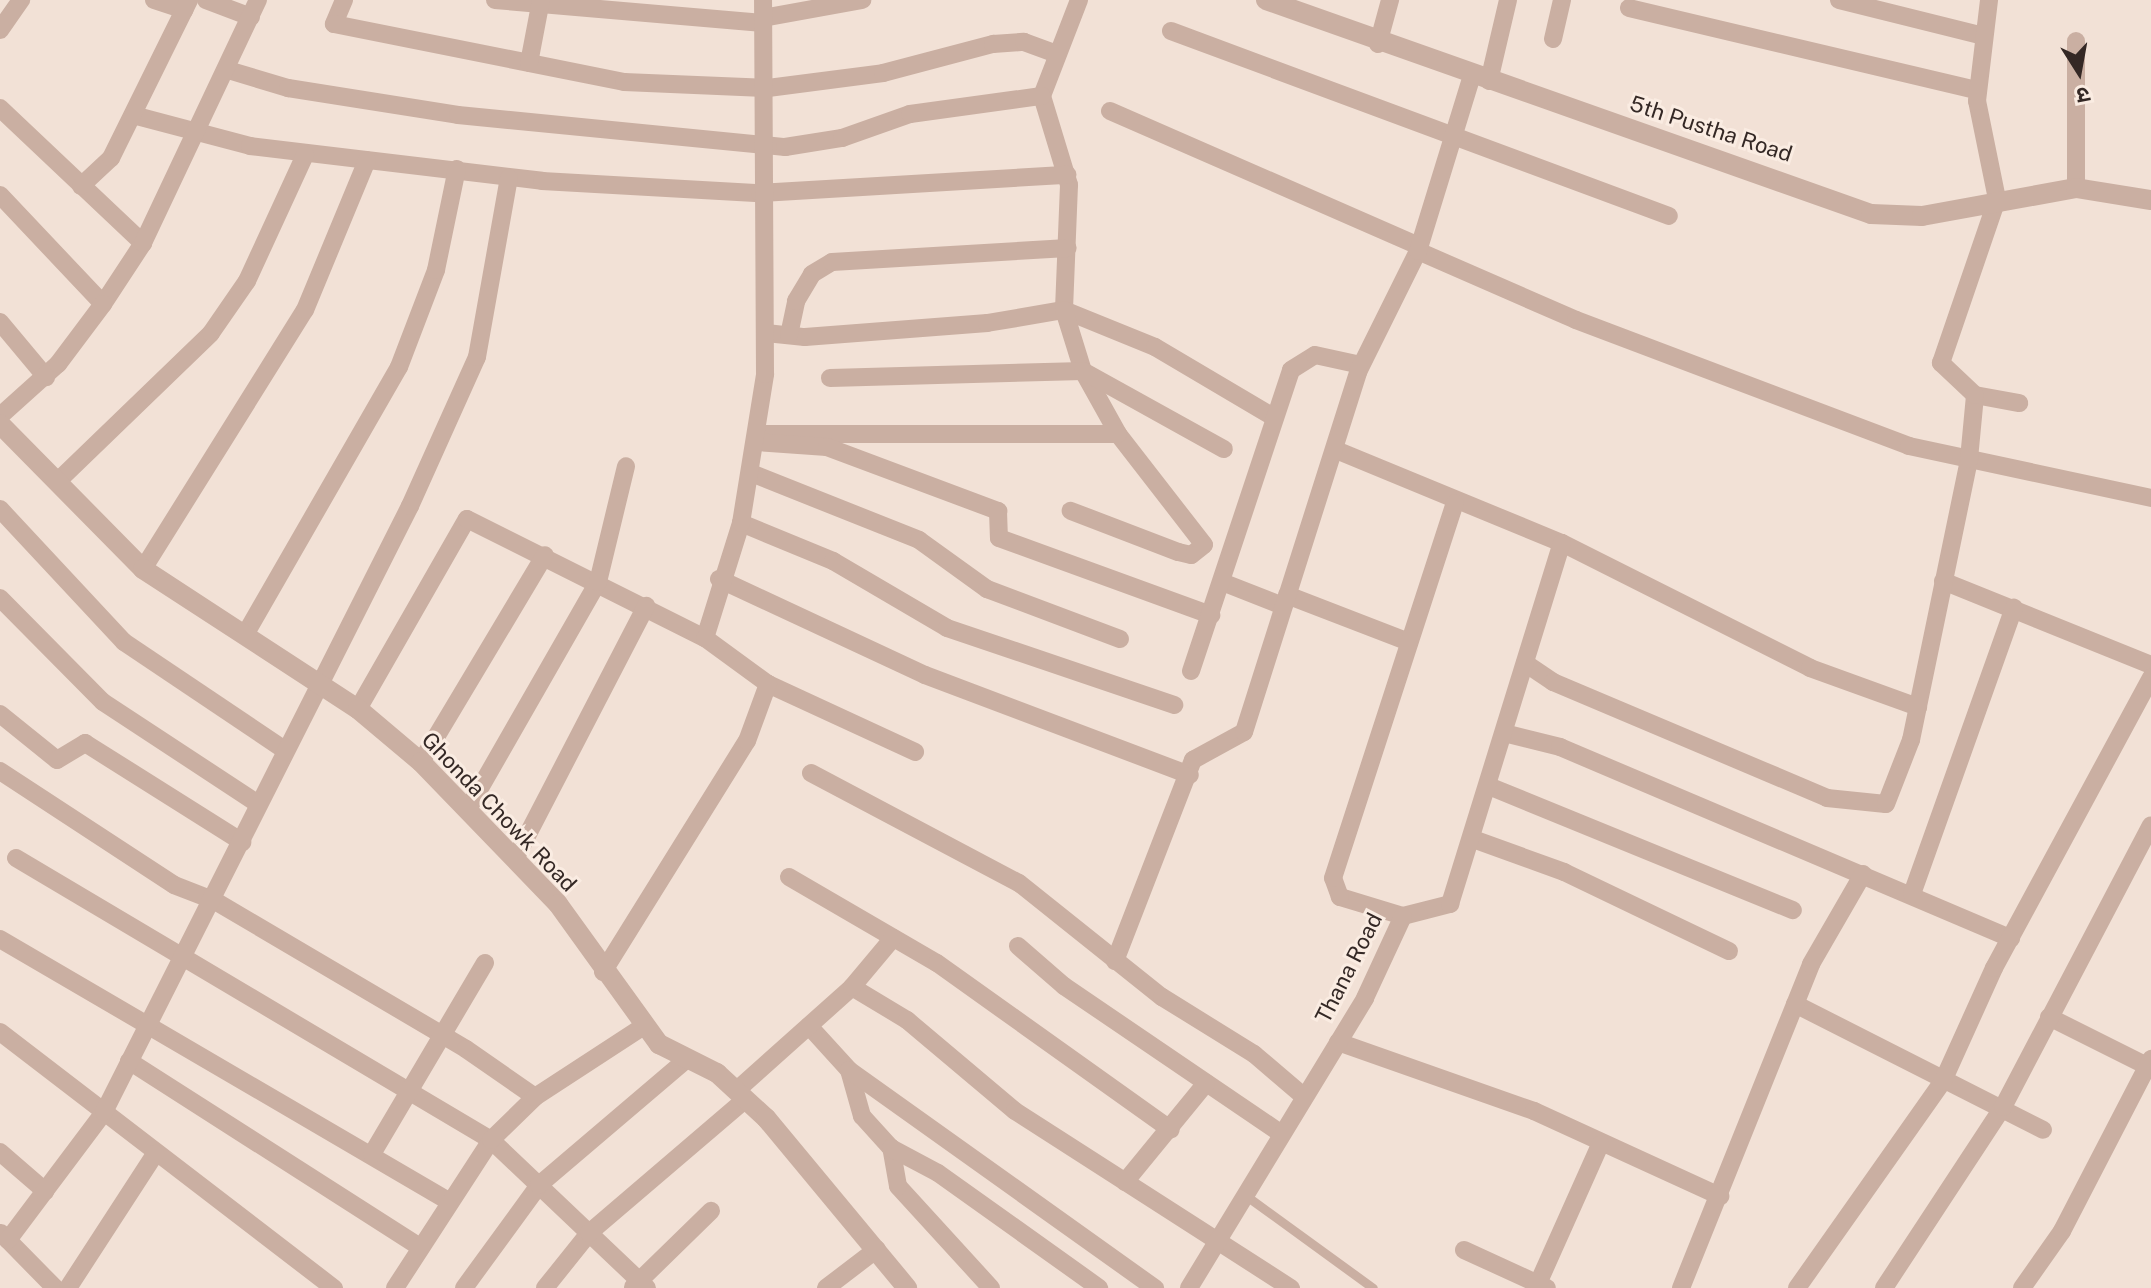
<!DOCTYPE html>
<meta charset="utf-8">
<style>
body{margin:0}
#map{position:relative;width:2151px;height:1288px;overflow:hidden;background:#f2e1d6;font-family:"Public Sans","Noto Sans Devanagari",sans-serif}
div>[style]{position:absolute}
.service>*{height:9px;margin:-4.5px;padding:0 4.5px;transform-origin:4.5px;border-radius:4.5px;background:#caafa2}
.minor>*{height:18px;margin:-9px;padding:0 9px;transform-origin:9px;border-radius:9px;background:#caafa2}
.tertiary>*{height:20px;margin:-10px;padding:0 10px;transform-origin:10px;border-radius:10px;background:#caafa2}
span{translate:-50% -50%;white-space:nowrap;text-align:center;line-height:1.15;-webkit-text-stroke:6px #faece2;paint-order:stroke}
.street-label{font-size:22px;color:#342825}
.north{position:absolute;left:2039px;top:32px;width:80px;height:80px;-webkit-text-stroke:6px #faece2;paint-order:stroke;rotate:169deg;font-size:22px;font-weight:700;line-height:32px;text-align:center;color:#342825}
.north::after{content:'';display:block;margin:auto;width:28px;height:36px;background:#342825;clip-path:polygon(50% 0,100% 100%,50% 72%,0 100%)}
</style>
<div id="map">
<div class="service">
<div style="left:1245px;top:1195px;width:158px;rotate:36deg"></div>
</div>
<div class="minor">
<div style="left:154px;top:0;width:32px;rotate:18deg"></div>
<div style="left:206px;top:0;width:48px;rotate:20.7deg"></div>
<div style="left:344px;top:0;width:26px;rotate:113deg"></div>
<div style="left:334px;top:24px;width:296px;rotate:11.3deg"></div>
<div style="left:624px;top:82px;width:144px;rotate:2.4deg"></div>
<div style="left:768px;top:88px;width:116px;rotate:-7.4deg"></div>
<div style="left:883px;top:73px;width:114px;rotate:-14.8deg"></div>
<div style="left:993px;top:44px;width:31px;rotate:-4deg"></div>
<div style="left:1024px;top:42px;width:32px;rotate:20deg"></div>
<div style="left:495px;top:0;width:269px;rotate:4.9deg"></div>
<div style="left:1079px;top:0;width:103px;rotate:111.1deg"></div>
<div style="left:1042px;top:96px;width:93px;rotate:73.1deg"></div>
<div style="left:1069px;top:185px;width:125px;rotate:92.3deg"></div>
<div style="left:1064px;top:310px;width:98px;rotate:22.1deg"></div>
<div style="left:1155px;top:347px;width:139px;rotate:30.6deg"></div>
<div style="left:1839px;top:0;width:148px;rotate:14deg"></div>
<div style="left:1629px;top:8px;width:357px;rotate:13.3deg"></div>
<div style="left:763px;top:18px;width:101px;rotate:-10.3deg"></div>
<div style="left:0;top:30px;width:37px;rotate:-55deg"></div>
<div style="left:1171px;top:31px;width:531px;rotate:20.38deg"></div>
<div style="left:1553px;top:39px;width:40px;rotate:-77deg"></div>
<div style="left:2076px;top:41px;width:147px;rotate:90deg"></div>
<div style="left:1378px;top:44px;width:46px;rotate:-74.7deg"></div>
<div style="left:529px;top:63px;width:64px;rotate:-79.2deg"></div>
<div style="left:228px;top:70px;width:63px;rotate:16.7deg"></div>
<div style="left:288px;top:88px;width:172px;rotate:9deg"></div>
<div style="left:458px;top:115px;width:329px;rotate:5.6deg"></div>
<div style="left:785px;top:147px;width:58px;rotate:-9deg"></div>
<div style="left:842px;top:138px;width:72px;rotate:-19.4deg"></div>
<div style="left:910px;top:114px;width:133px;rotate:-7.8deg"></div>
<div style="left:1489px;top:81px;width:83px;rotate:-76.8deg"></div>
<div style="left:0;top:108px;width:197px;rotate:43.4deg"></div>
<div style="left:1110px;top:111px;width:337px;rotate:23.6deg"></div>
<div style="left:133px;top:115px;width:121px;rotate:14.8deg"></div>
<div style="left:250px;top:146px;width:294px;rotate:6.8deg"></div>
<div style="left:542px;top:181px;width:218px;rotate:3.2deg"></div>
<div style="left:760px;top:193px;width:308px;rotate:-3.4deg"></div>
<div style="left:81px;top:186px;width:41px;rotate:-43deg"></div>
<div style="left:111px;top:158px;width:176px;rotate:-63.7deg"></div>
<div style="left:0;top:195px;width:150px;rotate:46.6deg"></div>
<div style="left:103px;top:304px;width:73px;rotate:-56.7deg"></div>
<div style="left:143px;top:243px;width:269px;rotate:-64.7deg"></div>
<div style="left:1418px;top:251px;width:172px;rotate:23.6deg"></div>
<div style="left:1576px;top:320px;width:356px;rotate:20.7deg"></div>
<div style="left:1909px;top:446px;width:248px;rotate:12.1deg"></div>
<div style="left:0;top:322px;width:72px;rotate:50.1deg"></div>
<div style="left:766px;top:333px;width:39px;rotate:6deg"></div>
<div style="left:805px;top:337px;width:183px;rotate:-4.4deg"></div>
<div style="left:987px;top:323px;width:78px;rotate:-9.6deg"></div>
<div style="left:1064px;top:310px;width:64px;rotate:72.7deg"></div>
<div style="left:1083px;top:371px;width:72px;rotate:60.9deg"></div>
<div style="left:1118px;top:434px;width:140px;rotate:52.2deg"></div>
<div style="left:1204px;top:545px;width:16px;rotate:142deg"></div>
<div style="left:1191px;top:555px;width:13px;rotate:-167deg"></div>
<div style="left:1178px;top:552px;width:115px;rotate:-159deg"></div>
<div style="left:789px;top:335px;width:35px;rotate:-78deg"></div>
<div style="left:796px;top:301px;width:31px;rotate:-59deg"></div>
<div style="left:812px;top:274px;width:23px;rotate:-31deg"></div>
<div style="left:832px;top:262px;width:236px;rotate:-3.4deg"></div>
<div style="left:830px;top:378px;width:253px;rotate:-1.6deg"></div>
<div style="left:1083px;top:371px;width:161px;rotate:29deg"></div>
<div style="left:1975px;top:395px;width:45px;rotate:10.3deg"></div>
<div style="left:0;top:416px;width:78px;rotate:-41.9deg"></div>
<div style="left:58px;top:364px;width:75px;rotate:-53.1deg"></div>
<div style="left:766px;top:434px;width:352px"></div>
<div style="left:756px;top:442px;width:71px;rotate:4deg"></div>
<div style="left:827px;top:447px;width:183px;rotate:20.5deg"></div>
<div style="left:998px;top:511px;width:27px;rotate:88deg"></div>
<div style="left:999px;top:538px;width:226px;rotate:20deg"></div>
<div style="left:1336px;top:450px;width:244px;rotate:22.4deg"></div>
<div style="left:1562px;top:543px;width:278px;rotate:26.7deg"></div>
<div style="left:1810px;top:668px;width:115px;rotate:19.9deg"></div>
<div style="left:751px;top:473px;width:181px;rotate:21.7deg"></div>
<div style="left:919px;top:540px;width:84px;rotate:35.8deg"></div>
<div style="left:987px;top:589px;width:142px;rotate:20.6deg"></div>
<div style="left:59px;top:480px;width:211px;rotate:-44deg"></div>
<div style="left:211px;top:333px;width:63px;rotate:-55.3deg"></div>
<div style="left:247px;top:281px;width:139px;rotate:-65.3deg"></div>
<div style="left:0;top:509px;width:182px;rotate:47deg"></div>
<div style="left:124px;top:642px;width:190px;rotate:33.9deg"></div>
<div style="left:741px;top:523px;width:100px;rotate:22.4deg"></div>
<div style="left:833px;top:561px;width:132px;rotate:30.4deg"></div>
<div style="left:947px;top:628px;width:240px;rotate:18.7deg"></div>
<div style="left:143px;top:569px;width:305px;rotate:-58deg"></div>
<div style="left:305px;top:310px;width:162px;rotate:-67.5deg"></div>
<div style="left:719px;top:579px;width:227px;rotate:25deg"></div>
<div style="left:925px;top:675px;width:283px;rotate:20.7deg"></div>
<div style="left:1943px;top:581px;width:224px;rotate:22deg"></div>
<div style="left:1222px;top:582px;width:66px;rotate:21.5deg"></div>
<div style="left:1287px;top:595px;width:131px;rotate:21.1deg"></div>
<div style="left:0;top:598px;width:146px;rotate:45.3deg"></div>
<div style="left:103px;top:702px;width:186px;rotate:33.3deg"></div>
<div style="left:246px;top:633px;width:307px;rotate:-60.1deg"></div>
<div style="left:399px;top:367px;width:104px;rotate:-69.1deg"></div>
<div style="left:436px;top:270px;width:103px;rotate:-78.3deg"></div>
<div style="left:705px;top:638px;width:121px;rotate:-72.6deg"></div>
<div style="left:741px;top:523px;width:151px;rotate:-80.8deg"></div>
<div style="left:765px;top:374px;width:374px;rotate:-90.3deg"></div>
<div style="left:1525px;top:663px;width:34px;rotate:34deg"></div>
<div style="left:1553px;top:682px;width:298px;rotate:22.9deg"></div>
<div style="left:1827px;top:798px;width:59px;rotate:5.8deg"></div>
<div style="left:1886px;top:804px;width:69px;rotate:-68.7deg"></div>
<div style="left:1911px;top:740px;width:287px;rotate:-78.3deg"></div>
<div style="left:1969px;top:459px;width:64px;rotate:-84.6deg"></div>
<div style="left:1975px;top:395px;width:47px;rotate:-136.7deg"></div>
<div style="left:1941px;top:363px;width:173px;rotate:-71.1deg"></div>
<div style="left:1997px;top:199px;width:100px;rotate:-101.5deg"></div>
<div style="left:1977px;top:101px;width:102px;rotate:-83.2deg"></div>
<div style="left:1191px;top:671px;width:317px;rotate:-71.6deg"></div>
<div style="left:1291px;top:370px;width:28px;rotate:-32deg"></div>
<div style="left:1315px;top:355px;width:47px;rotate:12.3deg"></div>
<div style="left:358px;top:709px;width:219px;rotate:-60.2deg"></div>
<div style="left:467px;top:519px;width:266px;rotate:26.6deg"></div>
<div style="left:705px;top:638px;width:78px;rotate:36.1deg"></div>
<div style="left:768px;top:684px;width:162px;rotate:24.8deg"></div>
<div style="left:0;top:714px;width:73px;rotate:38.9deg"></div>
<div style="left:57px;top:760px;width:33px;rotate:-31deg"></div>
<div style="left:85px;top:743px;width:186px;rotate:32.2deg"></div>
<div style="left:1508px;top:734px;width:54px;rotate:14deg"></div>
<div style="left:1560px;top:747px;width:490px;rotate:23deg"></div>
<div style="left:421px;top:762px;width:241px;rotate:-59.1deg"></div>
<div style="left:0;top:771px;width:208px;rotate:33.2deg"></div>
<div style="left:174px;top:885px;width:44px;rotate:21.3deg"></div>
<div style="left:215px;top:901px;width:291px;rotate:30.5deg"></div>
<div style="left:466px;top:1049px;width:84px;rotate:34.8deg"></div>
<div style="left:811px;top:773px;width:235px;rotate:27.9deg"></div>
<div style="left:1019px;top:883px;width:183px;rotate:38.6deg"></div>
<div style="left:1162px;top:997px;width:108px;rotate:31.8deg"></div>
<div style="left:1254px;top:1054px;width:63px;rotate:40.5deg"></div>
<div style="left:1491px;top:787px;width:326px;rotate:22.2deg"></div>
<div style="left:468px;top:809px;width:262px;rotate:-60.2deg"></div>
<div style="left:598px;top:582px;width:119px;rotate:-76.4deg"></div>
<div style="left:1473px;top:839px;width:97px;rotate:19.9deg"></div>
<div style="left:1564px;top:872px;width:183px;rotate:25.6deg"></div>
<div style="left:516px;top:857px;width:283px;rotate:-62.6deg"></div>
<div style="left:16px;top:858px;width:552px;rotate:30.7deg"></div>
<div style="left:491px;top:1140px;width:215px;rotate:43.5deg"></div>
<div style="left:789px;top:877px;width:171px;rotate:30.2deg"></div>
<div style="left:937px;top:963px;width:287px;rotate:35.5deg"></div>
<div style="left:1912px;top:894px;width:304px;rotate:-70.4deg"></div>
<div style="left:1403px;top:916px;width:66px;rotate:-163.2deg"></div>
<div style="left:1340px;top:897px;width:20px;rotate:-110deg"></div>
<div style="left:1333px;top:878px;width:394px;rotate:-72deg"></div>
<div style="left:1403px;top:916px;width:49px;rotate:-14.3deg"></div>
<div style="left:1450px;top:904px;width:378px;rotate:-72.8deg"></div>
<div style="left:0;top:939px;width:521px;rotate:30.3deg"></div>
<div style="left:1018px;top:946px;width:61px;rotate:41deg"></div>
<div style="left:1064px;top:986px;width:263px;rotate:34.2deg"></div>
<div style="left:1115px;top:961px;width:216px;rotate:-68.8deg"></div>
<div style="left:1193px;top:760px;width:58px;rotate:-28.8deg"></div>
<div style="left:1244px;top:732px;width:378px;rotate:-72.4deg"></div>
<div style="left:1358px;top:372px;width:135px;rotate:-63.6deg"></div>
<div style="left:1418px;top:251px;width:184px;rotate:-72.9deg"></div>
<div style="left:603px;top:972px;width:272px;rotate:-58.1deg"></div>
<div style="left:747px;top:741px;width:61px;rotate:-69.8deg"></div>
<div style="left:852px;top:987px;width:64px;rotate:31deg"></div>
<div style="left:907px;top:1020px;width:141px;rotate:40.1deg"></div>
<div style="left:1015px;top:1111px;width:328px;rotate:32.7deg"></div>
<div style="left:1795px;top:1004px;width:278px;rotate:26.9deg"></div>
<div style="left:2049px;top:1017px;width:114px;rotate:26.6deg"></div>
<div style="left:809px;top:1026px;width:59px;rotate:47.7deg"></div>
<div style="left:849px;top:1070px;width:48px;rotate:74.2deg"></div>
<div style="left:862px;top:1116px;width:43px;rotate:47.8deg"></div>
<div style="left:0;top:1032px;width:421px;rotate:37.5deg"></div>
<div style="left:1338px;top:1042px;width:208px;rotate:19.4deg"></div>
<div style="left:1534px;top:1111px;width:205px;rotate:24.6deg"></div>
<div style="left:129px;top:1061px;width:345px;rotate:32.6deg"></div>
<div style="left:849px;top:1070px;width:376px;rotate:35.5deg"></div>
<div style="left:737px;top:1090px;width:154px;rotate:-41.8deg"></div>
<div style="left:852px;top:987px;width:64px;rotate:-50.1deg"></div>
<div style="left:0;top:1152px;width:60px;rotate:40.9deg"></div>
<div style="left:372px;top:1154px;width:222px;rotate:-59.4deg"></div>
<div style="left:1125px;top:1182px;width:128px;rotate:-50.7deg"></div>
<div style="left:1px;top:1233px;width:77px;rotate:45.5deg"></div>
<div style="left:8px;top:1240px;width:160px;rotate:-53.1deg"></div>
<div style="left:104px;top:1112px;width:679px;rotate:-63.21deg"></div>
<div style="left:410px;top:506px;width:163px;rotate:-65.8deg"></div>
<div style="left:477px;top:357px;width:182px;rotate:-79.9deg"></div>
<div style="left:1464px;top:1250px;width:91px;rotate:24.6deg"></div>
<div style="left:633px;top:1287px;width:109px;rotate:-44.3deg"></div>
<div style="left:68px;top:1288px;width:160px;rotate:-57deg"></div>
<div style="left:395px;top:1288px;width:176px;rotate:-57deg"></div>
<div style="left:491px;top:1140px;width:62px;rotate:-44.3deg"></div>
<div style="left:535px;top:1097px;width:130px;rotate:-33.1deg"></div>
<div style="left:464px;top:1288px;width:127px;rotate:-53.9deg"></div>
<div style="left:539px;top:1185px;width:194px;rotate:-40.4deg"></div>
<div style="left:545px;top:1288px;width:70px;rotate:-51.3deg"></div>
<div style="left:589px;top:1233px;width:206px;rotate:-40.5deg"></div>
<div style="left:826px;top:1288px;width:64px;rotate:-37.4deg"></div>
<div style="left:991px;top:1288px;width:138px;rotate:-132.4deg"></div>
<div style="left:898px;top:1186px;width:39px;rotate:-100deg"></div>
<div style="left:891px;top:1148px;width:53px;rotate:28deg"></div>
<div style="left:938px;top:1173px;width:198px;rotate:35.5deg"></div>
<div style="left:1189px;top:1288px;width:339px;rotate:-58.7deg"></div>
<div style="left:1365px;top:998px;width:90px;rotate:-65.1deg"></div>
<div style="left:1536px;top:1288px;width:157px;rotate:-65.9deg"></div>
<div style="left:1681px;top:1288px;width:349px;rotate:-68.1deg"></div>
<div style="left:1811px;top:964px;width:104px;rotate:-60deg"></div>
<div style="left:1797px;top:1288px;width:253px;rotate:-54.8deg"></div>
<div style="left:1943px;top:1081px;width:124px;rotate:-65.7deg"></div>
<div style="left:1994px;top:968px;width:330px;rotate:-61.6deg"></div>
<div style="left:1884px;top:1288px;width:217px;rotate:-56.7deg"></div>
<div style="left:2003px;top:1107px;width:318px;rotate:-62.3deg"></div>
<div style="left:2022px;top:1288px;width:70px;rotate:-54.9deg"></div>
<div style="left:2062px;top:1231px;width:194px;rotate:-62.6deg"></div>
</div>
<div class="tertiary">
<div style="left:1266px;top:0;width:642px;rotate:19.48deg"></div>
<div style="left:1871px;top:214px;width:51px;rotate:2.2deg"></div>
<div style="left:1922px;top:216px;width:157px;rotate:-10.3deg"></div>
<div style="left:2076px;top:188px;width:76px;rotate:9.1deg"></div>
<div style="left:0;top:424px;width:204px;rotate:45.4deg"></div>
<div style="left:143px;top:569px;width:257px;rotate:33.1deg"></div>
<div style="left:358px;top:709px;width:82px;rotate:40.1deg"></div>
<div style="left:421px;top:762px;width:197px;rotate:46deg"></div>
<div style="left:558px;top:904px;width:173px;rotate:54.2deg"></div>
<div style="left:659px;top:1044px;width:65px;rotate:26.6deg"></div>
<div style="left:717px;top:1073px;width:67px;rotate:42.6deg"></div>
<div style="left:766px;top:1118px;width:221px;rotate:50.3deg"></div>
</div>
<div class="street-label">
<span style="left:1711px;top:129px;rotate:18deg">5th Pustha Road</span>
<span style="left:499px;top:812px;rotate:46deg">Ghonda Chowk Road</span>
<span style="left:1349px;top:968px;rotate:-63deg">Thana Road</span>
</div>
<div class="north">उ</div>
</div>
